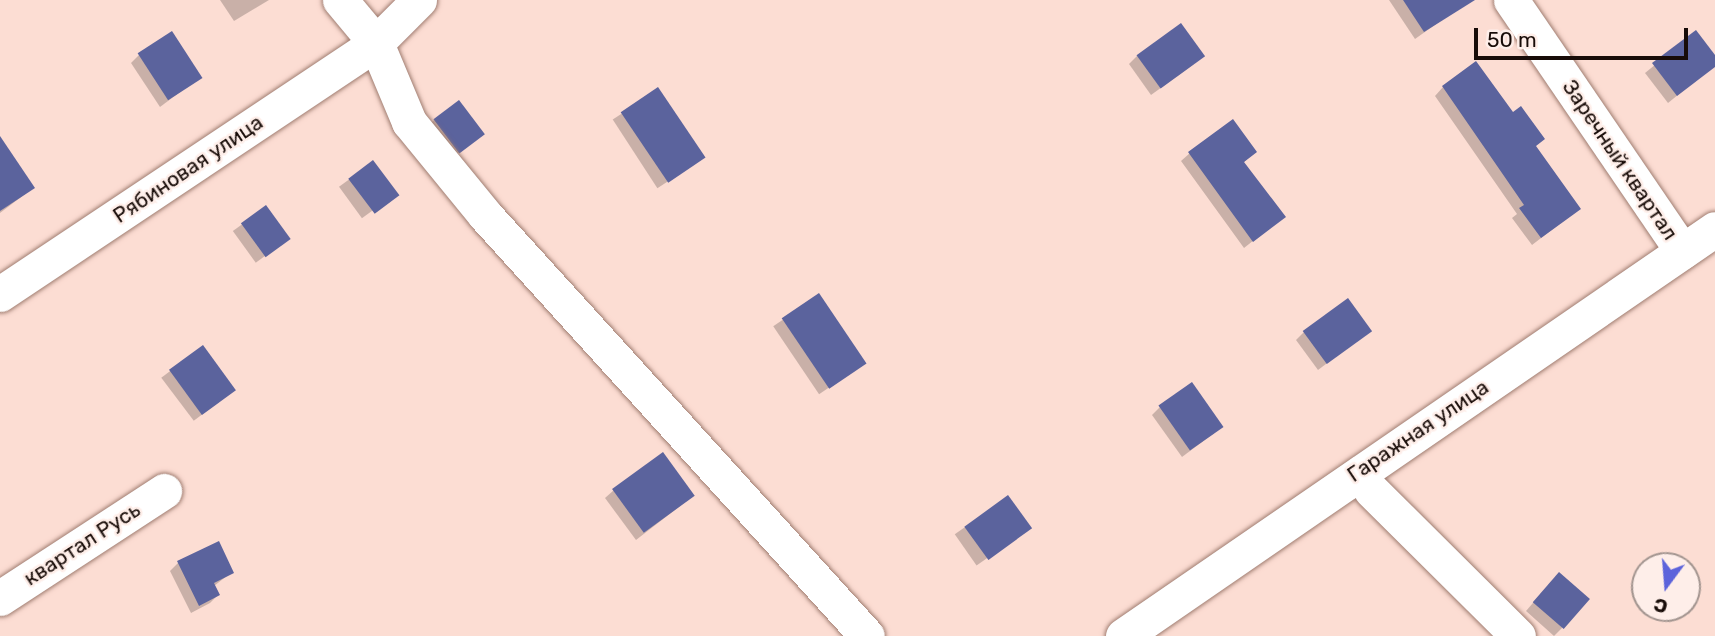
<!DOCTYPE html>
<meta charset="utf-8">
<style>
body{margin:0}
#map{position:relative;width:1715px;height:636px;overflow:hidden;background:#fcddd3;font-family:Rubik,sans-serif}
div>[style]{position:absolute}
.shadow>*{inset:0;background:#0003;transform-origin:0 0}
.building>*{inset:0;background:#5b639d;transform-origin:0 0}
.roads{filter:drop-shadow(0 0 2px #a07d71) drop-shadow(0 0 2px #a07d71)}
.minor>*{height:35px;margin:-17.5px;padding:0 17.5px;transform-origin:17.5px;border-radius:17.5px;background:#fff}
span{translate:-50% -50%;white-space:nowrap;text-align:center;line-height:1.15;-webkit-text-stroke:5px #feeee9;paint-order:stroke}
.street-label{font-size:21px;color:#180c08}
.north{position:absolute;left:1631px;top:552px;width:70px;height:70px;box-sizing:border-box;background:#feeee9;border:2px solid #a2948f;border-radius:50%;rotate:196deg;font-size:19px;font-weight:700;line-height:28px;text-align:center;color:#180c08}
.north::after{content:'';display:block;margin:auto;width:24px;height:32px;background:#5c63db;clip-path:polygon(50% 0,100% 100%,50% 72%,0 100%)}
.scale{position:absolute;left:1474px;top:28px;width:214px;height:32px;box-sizing:border-box;border:4px solid #180c08;border-top:0;padding-left:9px;font-size:21px;line-height:24px;white-space:nowrap;color:#180c08;-webkit-text-stroke:5px #feeee9;paint-order:stroke}
</style>
<div id="map">
<div class="shadow">
<div style="clip-path:polygon(220px 0,269px 0,234px 21px)"></div>
<div style="clip-path:polygon(1389px 0,1449px 0,1456px 10px,1415px 39px)"></div>
<div style="clip-path:polygon(1695px 32px,1715px 58px,1715px 65px,1668px 103px,1645px 73px)"></div>
<div style="clip-path:polygon(139px 55px,200px 77px,160px 107px,131px 63px)"></div>
<div style="clip-path:polygon(1137px 56px,1194px 64px,1151px 95px,1129px 64px)"></div>
<div style="clip-path:polygon(1443px 87px,1535px 147px,1579px 209px,1532px 245px,1512px 218px,1517px 214px,1435px 96px)"></div>
<div style="left:658px;top:90px;width:82px;height:54px;rotate:57deg"></div>
<div style="clip-path:polygon(434px 120px,482px 134px,451px 159px,426px 128px)"></div>
<div style="clip-path:polygon(0 139px,33px 188px,0 213px)"></div>
<div style="clip-path:polygon(1255px 152px,1243px 163px,1283px 217px,1244px 248px,1181px 161px,1190px 153px)"></div>
<div style="left:373px;top:162px;width:39px;height:42px;rotate:54deg"></div>
<div style="left:266px;top:207px;width:39px;height:41px;rotate:54deg"></div>
<div style="left:818px;top:296px;width:82px;height:54px;rotate:56deg"></div>
<div style="clip-path:polygon(1370px 331px,1318px 370px,1296px 340px,1304px 332px)"></div>
<div style="left:202px;top:347px;width:54px;height:51px;rotate:53deg"></div>
<div style="clip-path:polygon(1160px 407px,1222px 427px,1182px 457px,1152px 415px)"></div>
<div style="clip-path:polygon(614px 490px,693px 496px,636px 540px,605px 498px)"></div>
<div style="left:1008px;top:497px;width:38px;height:65px;rotate:55deg"></div>
<div style="clip-path:polygon(178px 563px,232px 572px,214px 586px,218px 595px,210px 603px,191px 613px,170px 571px)"></div>
<div style="clip-path:polygon(1551px 582px,1562px 628px,1554px 636px,1526px 611px)"></div>
</div>
<div class="building">
<div style="clip-path:polygon(1403px 0,1475px 0,1424px 32px)"></div>
<div style="left:1181px;top:23px;width:41px;height:55px;rotate:54deg"></div>
<div style="clip-path:polygon(1696px 30px,1715px 55px,1715px 67px,1677px 96px,1652px 63px)"></div>
<div style="left:172px;top:31px;width:56px;height:41px;rotate:57deg"></div>
<div style="clip-path:polygon(1476px 61px,1513px 112px,1521px 106px,1545px 139px,1536px 146px,1581px 209px,1541px 238px,1519px 208px,1524px 205px,1442px 86px)"></div>
<div style="left:658px;top:87px;width:85px;height:45px;rotate:56deg"></div>
<div style="left:459px;top:100px;width:43px;height:32px;rotate:53deg"></div>
<div style="clip-path:polygon(1233px 119px,1257px 152px,1244px 162px,1286px 217px,1253px 242px,1188px 152px)"></div>
<div style="clip-path:polygon(0 136px,35px 188px,0 211px)"></div>
<div style="left:373px;top:160px;width:44px;height:31px;rotate:53deg"></div>
<div style="left:266px;top:205px;width:42px;height:31px;rotate:54deg"></div>
<div style="left:819px;top:293px;width:85px;height:45px;rotate:56deg"></div>
<div style="left:1348px;top:298px;width:41px;height:56px;rotate:54deg"></div>
<div style="left:203px;top:345px;width:56px;height:42px;rotate:54deg"></div>
<div style="left:1192px;top:382px;width:55px;height:41px;rotate:55deg"></div>
<div style="left:663px;top:452px;width:54px;height:63px;rotate:54deg"></div>
<div style="left:1008px;top:495px;width:41px;height:54px;rotate:54deg"></div>
<div style="clip-path:polygon(219px 541px,234px 573px,214px 583px,220px 595px,199px 606px,177px 561px)"></div>
<div style="left:1559px;top:572px;width:41px;height:40px;rotate:41deg"></div>
</div>
<div class="roads">
<div class="minor">
<div style="left:419px;top:0;width:61px;rotate:135deg"></div>
<div style="left:376px;top:43px;width:86px;rotate:67.3deg"></div>
<div style="left:409px;top:122px;width:120px;rotate:50.7deg"></div>
<div style="left:485px;top:215px;width:568px;rotate:47.78deg"></div>
<div style="left:1511px;top:0;width:304px;rotate:55.7deg"></div>
<div style="left:0;top:294px;width:452px;rotate:-33.7deg"></div>
<div style="left:376px;top:43px;width:56px;rotate:-129.9deg"></div>
<div style="left:1371px;top:490px;width:207px;rotate:44.8deg"></div>
<div style="left:0;top:598px;width:196px;rotate:-33.1deg"></div>
<div style="left:1123px;top:636px;width:718px;rotate:-34.51deg"></div>
</div>
</div>
<div class="street-label">
<span style="left:1620px;top:160px;rotate:56deg">Заречный квартал</span>
<span style="left:188px;top:169px;rotate:-34deg">Рябиновая улица</span>
<span style="left:1418px;top:431px;rotate:-34deg">Гаражная улица</span>
<span style="left:82px;top:544px;rotate:-33deg">квартал Русь</span>
</div>
<div class="north">С</div>
<div class="scale">50 m</div>
</div>
